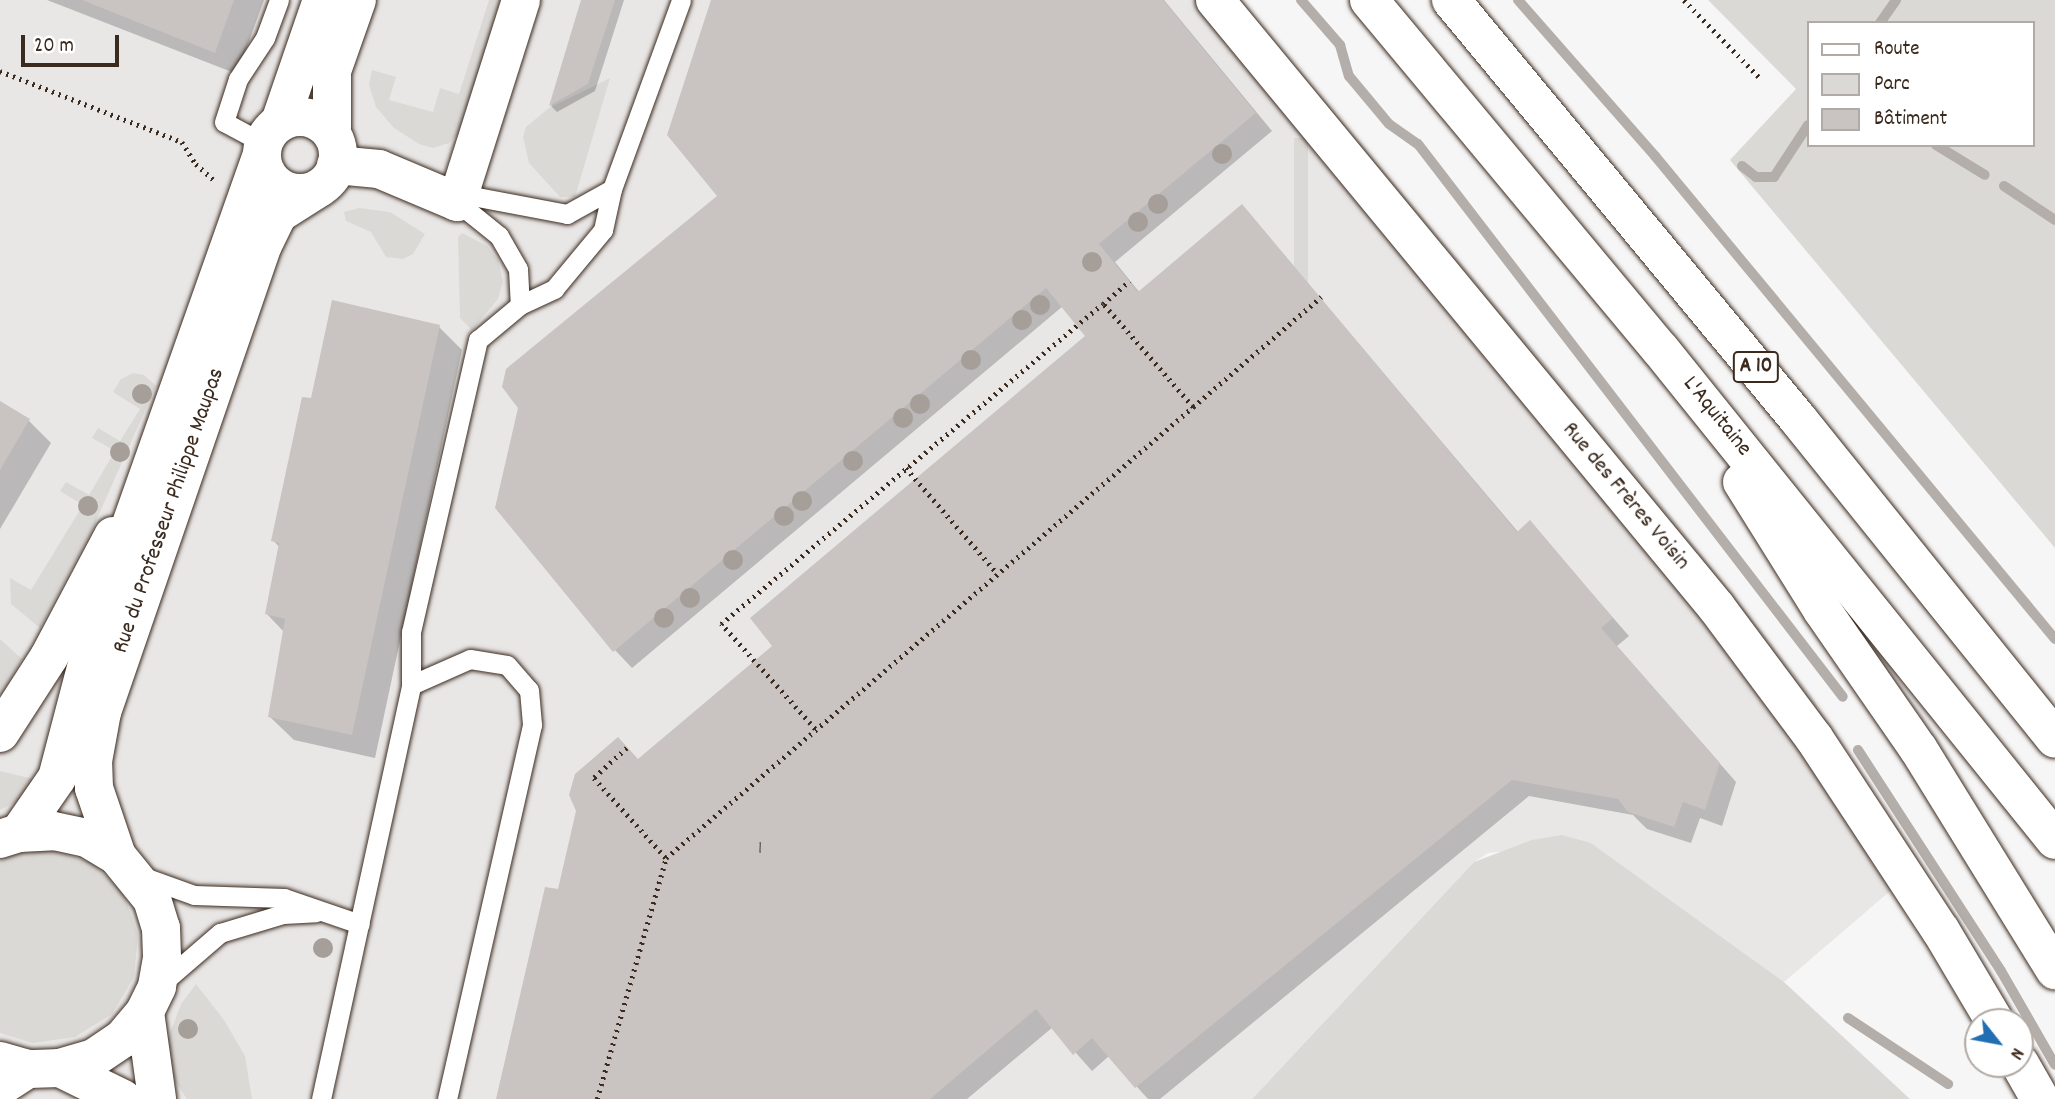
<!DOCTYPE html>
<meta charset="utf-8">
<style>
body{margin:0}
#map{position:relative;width:2055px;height:1099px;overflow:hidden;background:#f7f6f6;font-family:Dekko,sans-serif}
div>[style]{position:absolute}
.built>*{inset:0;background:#e9e7e6}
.green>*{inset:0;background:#dbd9d6;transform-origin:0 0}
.shadow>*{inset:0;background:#0003}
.stream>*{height:10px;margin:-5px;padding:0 5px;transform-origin:5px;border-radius:5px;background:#b4aeaa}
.building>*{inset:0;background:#c9c3c1}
.path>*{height:4.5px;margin-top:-2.25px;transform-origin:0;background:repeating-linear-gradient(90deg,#3b2a1e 0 2px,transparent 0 7px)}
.roads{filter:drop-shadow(0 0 2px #3b2a1e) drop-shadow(0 0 2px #3b2a1e)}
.lane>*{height:19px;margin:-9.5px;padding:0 9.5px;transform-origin:9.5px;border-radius:9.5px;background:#fff}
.street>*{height:38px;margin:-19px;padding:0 19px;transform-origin:19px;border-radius:19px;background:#fff}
.secondary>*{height:38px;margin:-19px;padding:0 19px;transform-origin:19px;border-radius:19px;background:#fff}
.secondary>.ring{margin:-19px;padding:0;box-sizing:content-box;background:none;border:38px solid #fff;border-radius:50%}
.primary>*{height:38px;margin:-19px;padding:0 19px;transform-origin:19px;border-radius:19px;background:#fff}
.highway>*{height:38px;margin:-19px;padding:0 19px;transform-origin:19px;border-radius:19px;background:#fff}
.trees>*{width:20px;height:20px;margin:-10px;border-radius:50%;background:#a69e98}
span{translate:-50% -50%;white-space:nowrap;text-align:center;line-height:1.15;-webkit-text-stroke:5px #fff;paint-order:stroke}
.number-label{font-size:19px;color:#5e5047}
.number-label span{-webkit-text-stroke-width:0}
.shield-label span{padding:2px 5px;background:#fff;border:2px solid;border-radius:5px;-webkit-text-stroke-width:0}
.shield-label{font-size:21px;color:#3b2a1e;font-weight:700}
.street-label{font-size:23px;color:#3b2a1e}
.legend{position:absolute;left:1807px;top:21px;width:228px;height:126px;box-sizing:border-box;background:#fff;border:2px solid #b1aaa5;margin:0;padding:9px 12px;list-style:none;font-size:21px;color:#3b2a1e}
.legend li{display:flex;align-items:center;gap:14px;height:35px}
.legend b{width:35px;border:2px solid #b1aaa5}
.north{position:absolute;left:1964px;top:1008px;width:70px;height:70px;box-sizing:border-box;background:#fff;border:2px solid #b1aaa5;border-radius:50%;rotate:121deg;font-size:19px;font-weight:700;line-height:28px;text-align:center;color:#3b2a1e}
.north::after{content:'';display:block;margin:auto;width:24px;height:32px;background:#1f6fb2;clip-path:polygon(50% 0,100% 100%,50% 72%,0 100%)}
.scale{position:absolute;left:21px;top:35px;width:98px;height:32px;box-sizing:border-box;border:4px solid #3b2a1e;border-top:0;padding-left:9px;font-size:21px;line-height:24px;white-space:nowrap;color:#3b2a1e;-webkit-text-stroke:5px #fff;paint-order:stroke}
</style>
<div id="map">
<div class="built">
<div style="clip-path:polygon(0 0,1240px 0,1633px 467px,1809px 692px,1917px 868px,1784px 982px,1591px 843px,1488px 853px,1474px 862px,1252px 1099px,0 1099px)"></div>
</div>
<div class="green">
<div style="clip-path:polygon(489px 0,507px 0,465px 126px,449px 143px,433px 148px,419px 144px,394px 128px,376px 107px,369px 85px,372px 70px,396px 77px,389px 100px,433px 112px,440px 88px,459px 94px)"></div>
<div style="clip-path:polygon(evenodd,1708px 0,2055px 0,2055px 548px,1730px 160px,1796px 89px,1708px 0,1808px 23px,2032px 23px,2032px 145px,1808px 145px,1808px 23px)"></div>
<div style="clip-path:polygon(610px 78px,575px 197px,560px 197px,529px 163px,523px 137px,526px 127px,549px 108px)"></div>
<div style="left:1294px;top:138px;width:14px;height:360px"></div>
<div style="clip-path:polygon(359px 208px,390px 212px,425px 234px,413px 254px,403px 259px,386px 257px,371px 232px,346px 221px,344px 212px)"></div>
<div style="clip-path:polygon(462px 233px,487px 246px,498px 260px,503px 282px,498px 299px,472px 330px,460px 318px,458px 237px)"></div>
<div style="clip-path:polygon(133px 373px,144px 375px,156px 386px,91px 532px,40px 628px,11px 604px,10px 578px,31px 590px,83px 505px,60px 491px,66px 482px,89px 495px,115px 451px,92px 438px,98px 428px,120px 441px,140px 409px,113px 392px,121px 379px)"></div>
<div style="clip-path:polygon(0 639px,22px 659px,0 696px)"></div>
<div style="clip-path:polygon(0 771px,42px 781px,30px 795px,0 810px)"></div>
<div style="clip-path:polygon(1562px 835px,1591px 843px,1784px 982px,1910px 1099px,1252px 1099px,1474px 862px,1532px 840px)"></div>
<div style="clip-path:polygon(51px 850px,92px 863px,123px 893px,138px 934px,134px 977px,112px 1014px,75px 1037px,33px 1043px,0 1033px,0 861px,8px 855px)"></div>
<div style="clip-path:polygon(196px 984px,224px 1020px,245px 1056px,252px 1099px,187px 1099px,173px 1078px,166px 1044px,181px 1004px)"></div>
</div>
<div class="shadow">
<div style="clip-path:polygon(47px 0,264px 0,237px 74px)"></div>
<div style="clip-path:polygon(583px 0,624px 0,595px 91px,557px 112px,551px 106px)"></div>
<div style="clip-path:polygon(712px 0,1164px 0,1272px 131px,1115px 262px,1140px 293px,1242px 206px,1519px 533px,1530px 523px,1629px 636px,1617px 646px,1736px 782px,1722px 826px,1700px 818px,1691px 843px,1647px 829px,1633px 815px,1529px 796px,1160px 1099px,1148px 1099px,1109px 1056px,1092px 1071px,1053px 1027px,967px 1099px,498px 1099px,559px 891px,578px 811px,572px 784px,618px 739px,639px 761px,775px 646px,1087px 336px,1063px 306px,632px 668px,615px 650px,719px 196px)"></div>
<div style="clip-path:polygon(439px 327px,462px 350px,375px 758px,294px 740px,270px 717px,284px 632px,267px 614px,280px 548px,273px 540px,312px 401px)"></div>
<div style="clip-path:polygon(0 403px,29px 421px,51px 443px,0 529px)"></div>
</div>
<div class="stream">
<div style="left:1301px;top:0;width:60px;rotate:49.1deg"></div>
<div style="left:1340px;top:45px;width:32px;rotate:74deg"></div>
<div style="left:1349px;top:76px;width:62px;rotate:50.2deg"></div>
<div style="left:1389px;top:124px;width:35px;rotate:35deg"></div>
<div style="left:1418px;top:144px;width:697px;rotate:52.46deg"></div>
<div style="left:1518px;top:0;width:208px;rotate:48.7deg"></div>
<div style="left:1655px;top:156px;width:627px;rotate:50.37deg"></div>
<div style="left:1880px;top:23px;width:28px;rotate:-55deg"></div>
<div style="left:1936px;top:145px;width:57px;rotate:31.5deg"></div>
<div style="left:1742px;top:166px;width:18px;rotate:38deg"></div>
<div style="left:1756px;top:177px;width:18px"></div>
<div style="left:1774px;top:177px;width:62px;rotate:-56.8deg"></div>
<div style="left:2004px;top:186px;width:61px;rotate:33.7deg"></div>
<div style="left:1858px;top:750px;width:263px;rotate:57.1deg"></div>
<div style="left:2001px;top:971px;width:108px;rotate:60.1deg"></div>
<div style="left:1848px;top:1018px;width:120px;rotate:33.4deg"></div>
</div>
<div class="building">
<div style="clip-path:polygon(82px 0,234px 0,215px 53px)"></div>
<div style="clip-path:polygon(581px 0,615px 0,588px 84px,549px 106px)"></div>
<div style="clip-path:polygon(711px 0,1163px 0,1256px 113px,1099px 244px,1138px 292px,1242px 204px,1517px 532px,1530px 520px,1613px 618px,1601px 628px,1720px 763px,1705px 810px,1683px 802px,1674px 827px,1628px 812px,1618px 799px,1512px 780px,1135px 1088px,1092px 1038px,1073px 1055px,1036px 1009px,930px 1099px,496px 1099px,545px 887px,558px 889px,576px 811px,569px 795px,575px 774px,618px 737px,638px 759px,772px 646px,750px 618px,1085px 336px,1046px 288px,613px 652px,495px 508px,518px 408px,502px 387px,506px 369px,717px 196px,667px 135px)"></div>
<div style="clip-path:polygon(332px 300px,440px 325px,352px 735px,268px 717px,285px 619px,265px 614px,279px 543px,271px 541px,302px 397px,311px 398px)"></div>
<div style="clip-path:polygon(0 401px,30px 419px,0 470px)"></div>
</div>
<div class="path">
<div style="left:1684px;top:0;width:110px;rotate:45.7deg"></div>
<div style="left:0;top:71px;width:195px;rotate:21.3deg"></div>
<div style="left:182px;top:142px;width:26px;rotate:58deg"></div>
<div style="left:196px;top:164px;width:25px;rotate:42deg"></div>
<div style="left:1193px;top:407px;width:169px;rotate:-40.7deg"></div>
<div style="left:906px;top:468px;width:139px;rotate:49.1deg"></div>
<div style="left:815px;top:729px;width:141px;rotate:-131.8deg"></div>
<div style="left:721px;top:624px;width:498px;rotate:-40deg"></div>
<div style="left:627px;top:748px;width:45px;rotate:137.7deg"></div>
<div style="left:594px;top:778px;width:108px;rotate:48deg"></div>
<div style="left:597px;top:1099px;width:251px;rotate:-74deg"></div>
<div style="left:666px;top:858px;width:694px;rotate:-40.56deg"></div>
<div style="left:1193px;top:407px;width:137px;rotate:-131.1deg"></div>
<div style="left:1103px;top:304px;width:35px;rotate:-41deg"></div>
</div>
<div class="roads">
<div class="lane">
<div style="left:263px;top:143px;width:44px;rotate:-151.7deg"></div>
<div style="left:224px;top:122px;width:45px;rotate:-72deg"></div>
<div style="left:238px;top:79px;width:49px;rotate:-56.6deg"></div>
<div style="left:265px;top:38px;width:40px;rotate:-69.8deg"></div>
<div style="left:457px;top:202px;width:16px;rotate:-22deg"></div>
<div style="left:472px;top:196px;width:97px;rotate:10.7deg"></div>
<div style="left:567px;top:214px;width:51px;rotate:-29.1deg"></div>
<div style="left:457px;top:202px;width:54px;rotate:39deg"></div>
<div style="left:499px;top:236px;width:38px;rotate:60deg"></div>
<div style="left:518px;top:269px;width:36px;rotate:87deg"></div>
<div style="left:411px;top:685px;width:53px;rotate:-90deg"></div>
<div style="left:411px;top:632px;width:300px;rotate:-77.1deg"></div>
<div style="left:478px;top:340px;width:55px;rotate:-39.8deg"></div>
<div style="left:520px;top:305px;width:38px;rotate:-25deg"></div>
<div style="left:554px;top:289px;width:77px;rotate:-50.3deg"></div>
<div style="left:603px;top:230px;width:42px;rotate:-77.6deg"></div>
<div style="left:612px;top:189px;width:201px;rotate:-69.9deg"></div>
<div style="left:141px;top:876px;width:56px;rotate:19.7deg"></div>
<div style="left:194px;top:895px;width:90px;rotate:1.9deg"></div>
<div style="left:284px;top:898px;width:80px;rotate:18.9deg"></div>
<div style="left:162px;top:983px;width:77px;rotate:-40.8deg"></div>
<div style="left:220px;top:933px;width:66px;rotate:-16.8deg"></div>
<div style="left:283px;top:914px;width:33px;rotate:-3deg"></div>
<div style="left:321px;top:1099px;width:424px;rotate:-77.7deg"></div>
<div style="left:411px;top:685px;width:64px;rotate:-23.8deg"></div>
<div style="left:470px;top:659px;width:37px;rotate:9deg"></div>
<div style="left:507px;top:665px;width:33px;rotate:49deg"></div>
<div style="left:529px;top:690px;width:35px;rotate:85deg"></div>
<div style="left:532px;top:725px;width:384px;rotate:102.8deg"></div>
</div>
<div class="street">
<div style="left:1215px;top:0;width:788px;rotate:50.45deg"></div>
<div style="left:1717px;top:608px;width:162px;rotate:53.3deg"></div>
<div style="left:1814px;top:738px;width:231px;rotate:56.7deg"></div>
<div style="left:1941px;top:931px;width:106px;rotate:59.3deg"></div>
<div style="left:336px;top:165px;width:43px;rotate:5.3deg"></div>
<div style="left:379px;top:169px;width:85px;rotate:22.9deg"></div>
<div style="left:457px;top:202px;width:212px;rotate:-72.4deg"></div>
<div style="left:0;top:733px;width:90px;rotate:-57.2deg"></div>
<div style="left:49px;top:657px;width:137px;rotate:-62.1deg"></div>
<div style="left:2020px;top:1064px;width:40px;rotate:60.3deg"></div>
</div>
<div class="secondary">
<div class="ring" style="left:262px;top:117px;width:38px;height:38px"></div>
<div style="left:280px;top:122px;width:129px;rotate:-71deg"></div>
<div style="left:332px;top:133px;width:62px;rotate:-90deg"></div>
<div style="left:332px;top:71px;width:75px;rotate:-70.6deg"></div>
<div style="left:19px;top:833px;width:67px;rotate:-55.4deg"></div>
<div style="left:57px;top:778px;width:178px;rotate:-75.3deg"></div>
<div style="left:102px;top:606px;width:476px;rotate:-70.5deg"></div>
<div style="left:117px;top:856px;width:72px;rotate:-108.7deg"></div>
<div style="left:94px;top:788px;width:27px;rotate:-92deg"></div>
<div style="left:93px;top:761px;width:50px;rotate:-79.6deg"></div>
<div style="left:102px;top:712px;width:494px;rotate:-71deg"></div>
<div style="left:263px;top:245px;width:34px;rotate:-64deg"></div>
<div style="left:278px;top:214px;width:45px;rotate:-32.3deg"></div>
<div style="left:0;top:1087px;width:33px;rotate:-33deg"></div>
</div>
<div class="primary">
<div style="left:0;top:839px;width:20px;rotate:-18deg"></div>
<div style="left:19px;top:833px;width:35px;rotate:-3deg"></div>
<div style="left:54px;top:831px;width:34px;rotate:12deg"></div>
<div style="left:87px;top:838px;width:35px;rotate:31deg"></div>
<div style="left:117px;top:856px;width:55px;rotate:50.9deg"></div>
<div style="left:152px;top:899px;width:30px;rotate:73deg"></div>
<div style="left:161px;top:928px;width:30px;rotate:88deg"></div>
<div style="left:162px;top:958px;width:29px;rotate:100deg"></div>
<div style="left:157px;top:987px;width:28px;rotate:116deg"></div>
<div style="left:145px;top:1012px;width:35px;rotate:130deg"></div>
<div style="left:122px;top:1039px;width:34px;rotate:146deg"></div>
<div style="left:94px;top:1058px;width:35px;rotate:164deg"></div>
<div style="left:60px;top:1068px;width:32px;rotate:178deg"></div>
<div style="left:28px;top:1069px;width:29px;rotate:-164deg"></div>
<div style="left:145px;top:1012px;width:88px;rotate:82.1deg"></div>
<div style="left:60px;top:1068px;width:70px;rotate:26.2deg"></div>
</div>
<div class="highway">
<div style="left:1369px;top:0;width:454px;rotate:50.2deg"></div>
<div style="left:1660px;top:349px;width:630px;rotate:51.18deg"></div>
<div style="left:1451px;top:0;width:544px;rotate:50.37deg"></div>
<div style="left:1798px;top:419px;width:410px;rotate:51.2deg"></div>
<div style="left:1742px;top:482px;width:151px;rotate:58deg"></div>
<div style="left:1822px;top:610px;width:170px;rotate:55.3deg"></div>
<div style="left:1919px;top:750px;width:259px;rotate:58.3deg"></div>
</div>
</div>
<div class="trees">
<div style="left:1222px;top:154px"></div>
<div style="left:1158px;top:204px"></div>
<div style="left:1138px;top:222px"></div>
<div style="left:1092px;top:262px"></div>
<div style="left:1040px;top:305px"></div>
<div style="left:1022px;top:320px"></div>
<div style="left:971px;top:360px"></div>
<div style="left:142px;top:394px"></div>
<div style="left:920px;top:404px"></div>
<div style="left:903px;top:418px"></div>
<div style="left:120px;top:452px"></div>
<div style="left:853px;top:461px"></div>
<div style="left:802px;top:501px"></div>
<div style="left:88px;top:506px"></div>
<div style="left:784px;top:516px"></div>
<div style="left:733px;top:560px"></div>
<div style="left:690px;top:598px"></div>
<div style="left:664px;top:618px"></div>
<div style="left:323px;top:948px"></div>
<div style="left:188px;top:1029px"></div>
</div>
<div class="number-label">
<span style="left:760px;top:850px">1</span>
</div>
<div class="shield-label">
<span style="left:1756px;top:367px">A 10</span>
</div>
<div class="street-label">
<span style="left:1716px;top:417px;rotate:51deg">L'Aquitaine</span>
<span style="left:1625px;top:497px;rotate:50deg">Rue des Frères Voisin</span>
<span style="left:170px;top:511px;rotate:-71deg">Rue du Professeur Philippe Maupas</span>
</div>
<ul class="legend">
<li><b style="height:9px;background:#fff"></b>Route</li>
<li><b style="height:19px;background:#dbd9d6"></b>Parc</li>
<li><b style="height:19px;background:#c9c3c1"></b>Bâtiment</li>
</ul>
<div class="north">N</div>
<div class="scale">20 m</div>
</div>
